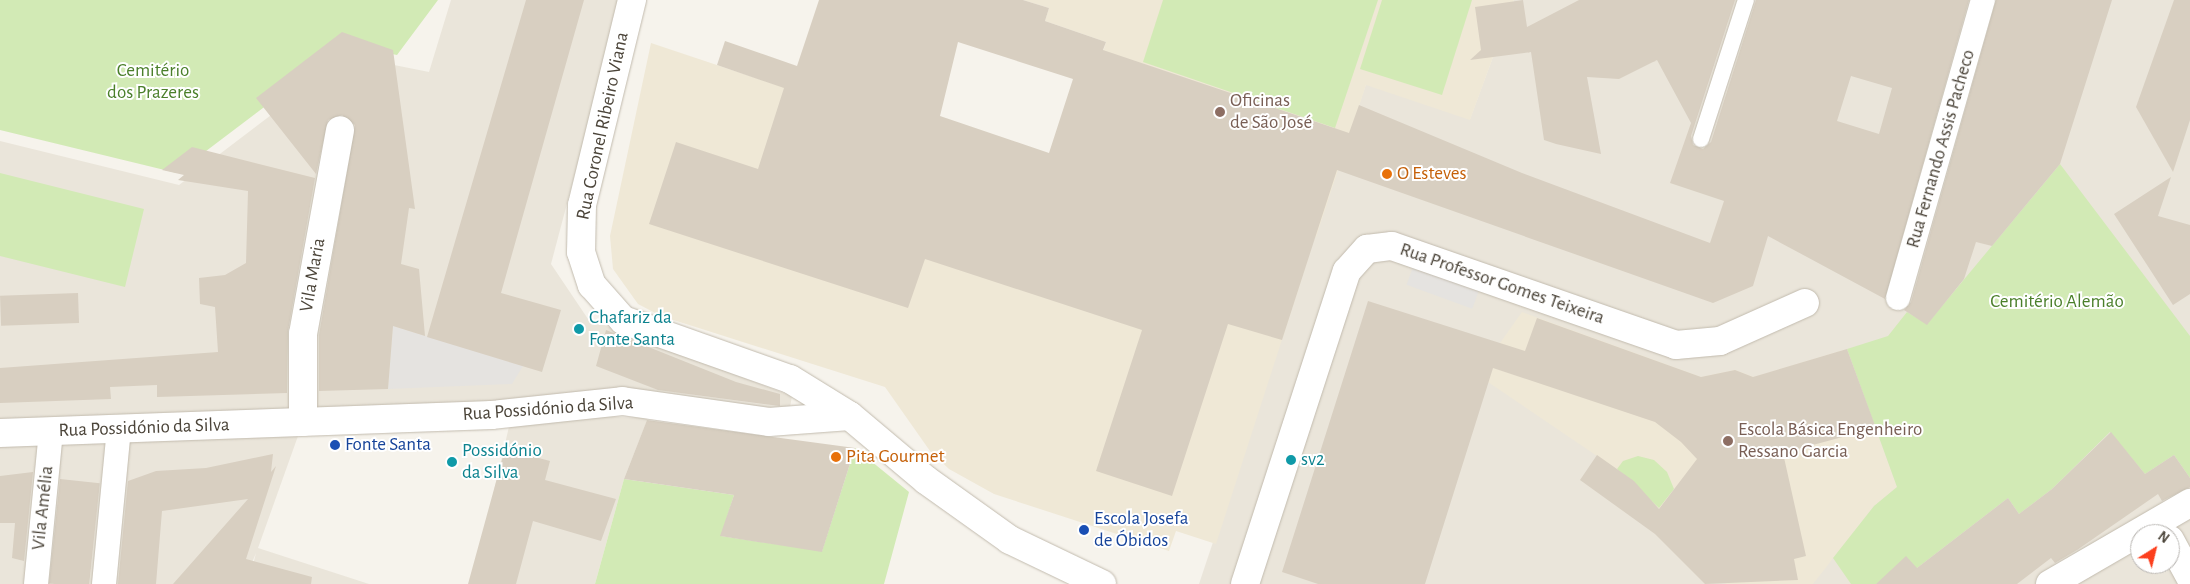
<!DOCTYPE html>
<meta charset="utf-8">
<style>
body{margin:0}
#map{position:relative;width:2190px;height:584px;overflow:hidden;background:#f6f3ec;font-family:"Alegreya Sans",sans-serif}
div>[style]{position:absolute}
.residential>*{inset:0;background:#eae5da}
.education>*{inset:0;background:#efe8d6}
.green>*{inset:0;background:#d2eab5}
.parking>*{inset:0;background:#e5e3e0;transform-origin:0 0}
.building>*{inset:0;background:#d8cfc1;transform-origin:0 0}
.roads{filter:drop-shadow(0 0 1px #c2bbae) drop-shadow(0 0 1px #c2bbae)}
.service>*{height:16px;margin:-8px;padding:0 8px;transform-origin:8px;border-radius:8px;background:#fff}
.pedestrian>*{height:24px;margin:-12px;padding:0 12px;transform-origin:12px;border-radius:12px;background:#fff}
.minor>*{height:28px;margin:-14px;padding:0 14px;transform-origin:14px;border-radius:14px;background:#fff}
.dots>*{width:14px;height:14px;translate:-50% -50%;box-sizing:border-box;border:2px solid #fff;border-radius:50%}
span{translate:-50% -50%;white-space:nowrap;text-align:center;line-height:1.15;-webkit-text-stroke:4px #fff;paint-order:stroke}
.park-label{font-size:19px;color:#4a7f2a}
.education-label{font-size:19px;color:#785e54}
.left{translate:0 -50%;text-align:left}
.street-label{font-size:19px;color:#4b4439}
.food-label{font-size:19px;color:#c56008}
.culture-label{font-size:19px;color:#0d838f}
.transit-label{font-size:19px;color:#164399}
.north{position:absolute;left:2130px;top:524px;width:50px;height:50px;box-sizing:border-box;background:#fff;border:1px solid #b7b4b0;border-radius:50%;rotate:36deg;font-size:14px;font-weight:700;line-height:20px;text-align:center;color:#4b4439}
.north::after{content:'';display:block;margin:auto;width:18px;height:22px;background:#fc3f1d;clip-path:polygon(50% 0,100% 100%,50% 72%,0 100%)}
</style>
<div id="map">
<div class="residential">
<div style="clip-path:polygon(451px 0,621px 0,551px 264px,588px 319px,792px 396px,786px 430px,645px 409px,523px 414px,648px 418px,624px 479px,595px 584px,472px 584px,512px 414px,303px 422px,258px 548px,369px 584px,248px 584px,256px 553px,243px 584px,0 584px,0 141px,179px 185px,349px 56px,429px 72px)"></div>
<div style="clip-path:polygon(evenodd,1514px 0,2190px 0,2190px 584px,1199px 584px,1366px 84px,1470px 119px,1514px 0,2140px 534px,2170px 534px,2170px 564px,2140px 564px,2140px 534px)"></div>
</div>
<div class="education">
<div style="clip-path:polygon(1023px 0,1514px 0,1470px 120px,1366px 85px,1316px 237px,1069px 154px,1106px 42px,1045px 21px,1049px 8px)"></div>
<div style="clip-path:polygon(651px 43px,1307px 262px,1216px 544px,1176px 531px,1169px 551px,994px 494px,949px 469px,930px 451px,885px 387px,661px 316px,638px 304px,613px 269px,610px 236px)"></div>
<div style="clip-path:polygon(1522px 312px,1701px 377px,1735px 370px,1754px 377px,1847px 349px,1897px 487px,1874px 506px,1813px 584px,1726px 584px,1634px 481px,1488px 382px,1500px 343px)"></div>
</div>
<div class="green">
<div style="clip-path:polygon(0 0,438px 0,397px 55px,346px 45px,177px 173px,0 130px)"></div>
<div style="clip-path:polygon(1163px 0,1378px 0,1335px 128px,1143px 62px)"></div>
<div style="clip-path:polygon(1382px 0,1472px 0,1442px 95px,1360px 69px)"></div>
<div style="clip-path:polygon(2060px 164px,2190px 336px,2190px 478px,2174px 455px,2145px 474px,2110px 432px,2052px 489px,2019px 514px,2008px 498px,1917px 568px,1876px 584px,1851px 584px,1833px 558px,1874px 506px,1897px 487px,1847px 349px,1888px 336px,1907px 312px,1927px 324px)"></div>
<div style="clip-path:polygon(0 173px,144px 209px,125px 287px,0 256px)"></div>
<div style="clip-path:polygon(855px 448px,909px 492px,884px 584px,595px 584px,624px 479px,734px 495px,721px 536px,822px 551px)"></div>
<div style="clip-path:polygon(1638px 456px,1654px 460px,1667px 472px,1674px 489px,1659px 508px,1617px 469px,1623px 461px)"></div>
</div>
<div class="parking">
<div style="left:1413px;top:267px;width:70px;height:19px;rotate:20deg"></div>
<div style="clip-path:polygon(393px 326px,523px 366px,512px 384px,388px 389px)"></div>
</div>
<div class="building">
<div style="clip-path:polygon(526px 0,584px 0,501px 293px,561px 310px,542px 372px,427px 337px)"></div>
<div style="clip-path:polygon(evenodd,819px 0,1023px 0,1049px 8px,1045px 21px,1106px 42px,1103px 50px,1349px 133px,1359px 105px,1522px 173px,1710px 243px,1724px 201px,1670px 183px,1691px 123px,1657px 60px,1619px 79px,1587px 77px,1601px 154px,1556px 144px,1544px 140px,1531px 52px,1470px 60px,1481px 50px,1475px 7px,1523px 0,1527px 27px,1579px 0,1735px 0,1691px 136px,1693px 145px,1703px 149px,1711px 142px,1756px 0,1969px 0,1885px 299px,1768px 236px,1753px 286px,1713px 303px,1337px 170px,1282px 340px,1228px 324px,1172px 496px,1096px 471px,1142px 330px,925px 259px,908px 308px,649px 224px,676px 142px,758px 169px,784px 88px,717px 65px,725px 41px,797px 66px,819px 0,958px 42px,1073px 79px,1049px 153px,940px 116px,958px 42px,819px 0,1851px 76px,1892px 88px,1879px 134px,1837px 121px,1851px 76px)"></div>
<div style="clip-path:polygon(1996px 0,2112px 0,2060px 164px,1992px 246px,1976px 242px,1964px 279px,1927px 325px,1904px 310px,1911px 302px)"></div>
<div style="clip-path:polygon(2174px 0,2190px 0,2190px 120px,2173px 172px,2136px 107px)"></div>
<div style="clip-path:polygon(342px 32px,393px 50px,415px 209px,409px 208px,401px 264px,419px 269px,425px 336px,393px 326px,388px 389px,319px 391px,319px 335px,355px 125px,342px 115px,328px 120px,316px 174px,256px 98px)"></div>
<div style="clip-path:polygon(192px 147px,315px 178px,288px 331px,287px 393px,157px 397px,157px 385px,110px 387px,111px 399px,0 403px,0 368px,218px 352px,215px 307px,200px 304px,199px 278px,225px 275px,246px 263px,248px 191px,178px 180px,184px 175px,162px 170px)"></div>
<div style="clip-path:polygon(2171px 177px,2158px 216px,2190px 225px,2190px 294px,2173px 305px,2114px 214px)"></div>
<div style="left:78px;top:293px;width:30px;height:78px;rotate:88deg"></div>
<div style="clip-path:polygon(1368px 301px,1525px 351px,1537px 318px,1701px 377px,1735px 370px,1753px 377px,1847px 349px,1876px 428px,1783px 453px,1806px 556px,1794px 559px,1798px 580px,1705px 584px,1655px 534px,1580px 480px,1597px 455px,1634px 481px,1659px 509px,1697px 459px,1681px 442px,1655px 422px,1493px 368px,1425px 584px,1318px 584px,1282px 572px)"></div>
<div style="clip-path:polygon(606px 330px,736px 382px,780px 394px,780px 406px,658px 390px,596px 366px)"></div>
<div style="clip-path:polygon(647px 420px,855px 448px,822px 552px,720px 536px,734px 495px,624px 479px)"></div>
<div style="clip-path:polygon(2111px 432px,2145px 474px,2174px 455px,2190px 478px,2190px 487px,2162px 501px,2158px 494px,2077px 550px,2055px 563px,2051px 558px,2017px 584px,1876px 584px,1906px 556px,1917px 568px,2008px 498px,2019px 514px,2052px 489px)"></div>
<div style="clip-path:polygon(505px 449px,550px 461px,545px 480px,616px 499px,601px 541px,533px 521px,516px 584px,468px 584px)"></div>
<div style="clip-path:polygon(273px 454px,271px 472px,276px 466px,246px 559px,312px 577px,311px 584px,173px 584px,248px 499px,162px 511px,156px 584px,118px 584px,128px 481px,156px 471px,206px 468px)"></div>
<div style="clip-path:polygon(33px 472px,24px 561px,12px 558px,15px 523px,0 523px,0 476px)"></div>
<div style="left:60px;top:479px;width:40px;height:105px;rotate:6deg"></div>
</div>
<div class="roads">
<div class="service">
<div style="left:1701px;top:139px;width:146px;rotate:-72.1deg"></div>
</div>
<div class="pedestrian">
<div style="left:1898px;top:298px;width:310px;rotate:-74.1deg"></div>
<div style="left:36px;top:584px;width:154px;rotate:-84.4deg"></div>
<div style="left:104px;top:584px;width:156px;rotate:-84.5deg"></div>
</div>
<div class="minor">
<div style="left:632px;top:0;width:211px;rotate:103.7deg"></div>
<div style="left:582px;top:205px;width:47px;rotate:91.2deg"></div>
<div style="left:581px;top:252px;width:35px;rotate:72deg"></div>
<div style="left:592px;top:285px;width:47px;rotate:48.5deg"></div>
<div style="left:623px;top:320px;width:177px;rotate:19.5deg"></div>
<div style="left:790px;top:379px;width:70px;rotate:31.7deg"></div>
<div style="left:303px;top:422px;width:88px;rotate:-90deg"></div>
<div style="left:303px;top:334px;width:207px;rotate:-79.7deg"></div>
<div style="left:0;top:433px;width:492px;rotate:-2.1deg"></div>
<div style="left:492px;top:415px;width:131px;rotate:-6.1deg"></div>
<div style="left:622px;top:401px;width:148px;rotate:8.1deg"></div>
<div style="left:769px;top:422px;width:81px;rotate:-4.2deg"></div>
<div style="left:850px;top:416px;width:99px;rotate:40.1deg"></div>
<div style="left:926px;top:480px;width:103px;rotate:35.5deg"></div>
<div style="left:1010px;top:540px;width:102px;rotate:25.6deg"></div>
<div style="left:2170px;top:540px;width:42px;rotate:61.6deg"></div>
<div style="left:1245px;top:584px;width:329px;rotate:-72deg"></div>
<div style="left:1347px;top:271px;width:30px;rotate:-48deg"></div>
<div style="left:1367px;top:249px;width:25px;rotate:-7deg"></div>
<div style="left:1392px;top:246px;width:301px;rotate:19.2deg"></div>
<div style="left:1676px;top:345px;width:44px;rotate:-5.2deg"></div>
<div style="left:1720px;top:341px;width:93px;rotate:-24.1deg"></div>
<div style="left:2050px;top:584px;width:162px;rotate:-30.1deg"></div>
</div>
</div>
<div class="dots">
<div style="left:1220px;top:112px;background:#8d6e63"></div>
<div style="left:1387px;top:174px;background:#e8710a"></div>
<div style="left:579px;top:329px;background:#0f9aa8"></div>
<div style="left:1728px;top:441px;background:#8d6e63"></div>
<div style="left:335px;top:445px;background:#1a4fb4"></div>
<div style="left:836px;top:457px;background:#e8710a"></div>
<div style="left:1291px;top:460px;background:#0f9aa8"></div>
<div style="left:452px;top:462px;background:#0f9aa8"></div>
<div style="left:1084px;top:530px;background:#1a4fb4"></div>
</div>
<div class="park-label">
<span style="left:153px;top:82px">Cemitério<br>dos Prazeres</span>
<span style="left:2057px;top:302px">Cemitério Alemão</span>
</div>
<div class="education-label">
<span class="left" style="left:1230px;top:112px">Oficinas<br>de São José</span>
<span class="left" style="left:1738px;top:441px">Escola Básica Engenheiro<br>Ressano Garcia</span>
</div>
<div class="street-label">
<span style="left:603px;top:126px;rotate:-78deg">Rua Coronel Ribeiro Viana</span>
<span style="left:1941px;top:149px;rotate:-74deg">Rua Fernando Assis Pacheco</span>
<span style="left:313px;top:275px;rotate:-80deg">Vila Maria</span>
<span style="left:1502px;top:284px;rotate:19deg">Rua Professor Gomes Teixeira</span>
<span style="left:548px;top:409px;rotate:-4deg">Rua Possidónio da Silva</span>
<span style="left:144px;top:428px;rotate:-2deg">Rua Possidónio da Silva</span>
<span style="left:43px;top:508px;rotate:-84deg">Vila Amélia</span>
</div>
<div class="food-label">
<span class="left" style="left:1397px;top:174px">O Esteves</span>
<span class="left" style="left:846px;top:457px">Pita Gourmet</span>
</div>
<div class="culture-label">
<span class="left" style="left:589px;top:329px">Chafariz da<br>Fonte Santa</span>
<span class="left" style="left:462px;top:462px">Possidónio<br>da Silva</span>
<span class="left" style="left:1301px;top:460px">sv2</span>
</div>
<div class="transit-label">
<span class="left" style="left:345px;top:445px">Fonte Santa</span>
<span class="left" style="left:1094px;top:530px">Escola Josefa<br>de Óbidos</span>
</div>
<div class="north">N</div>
</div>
